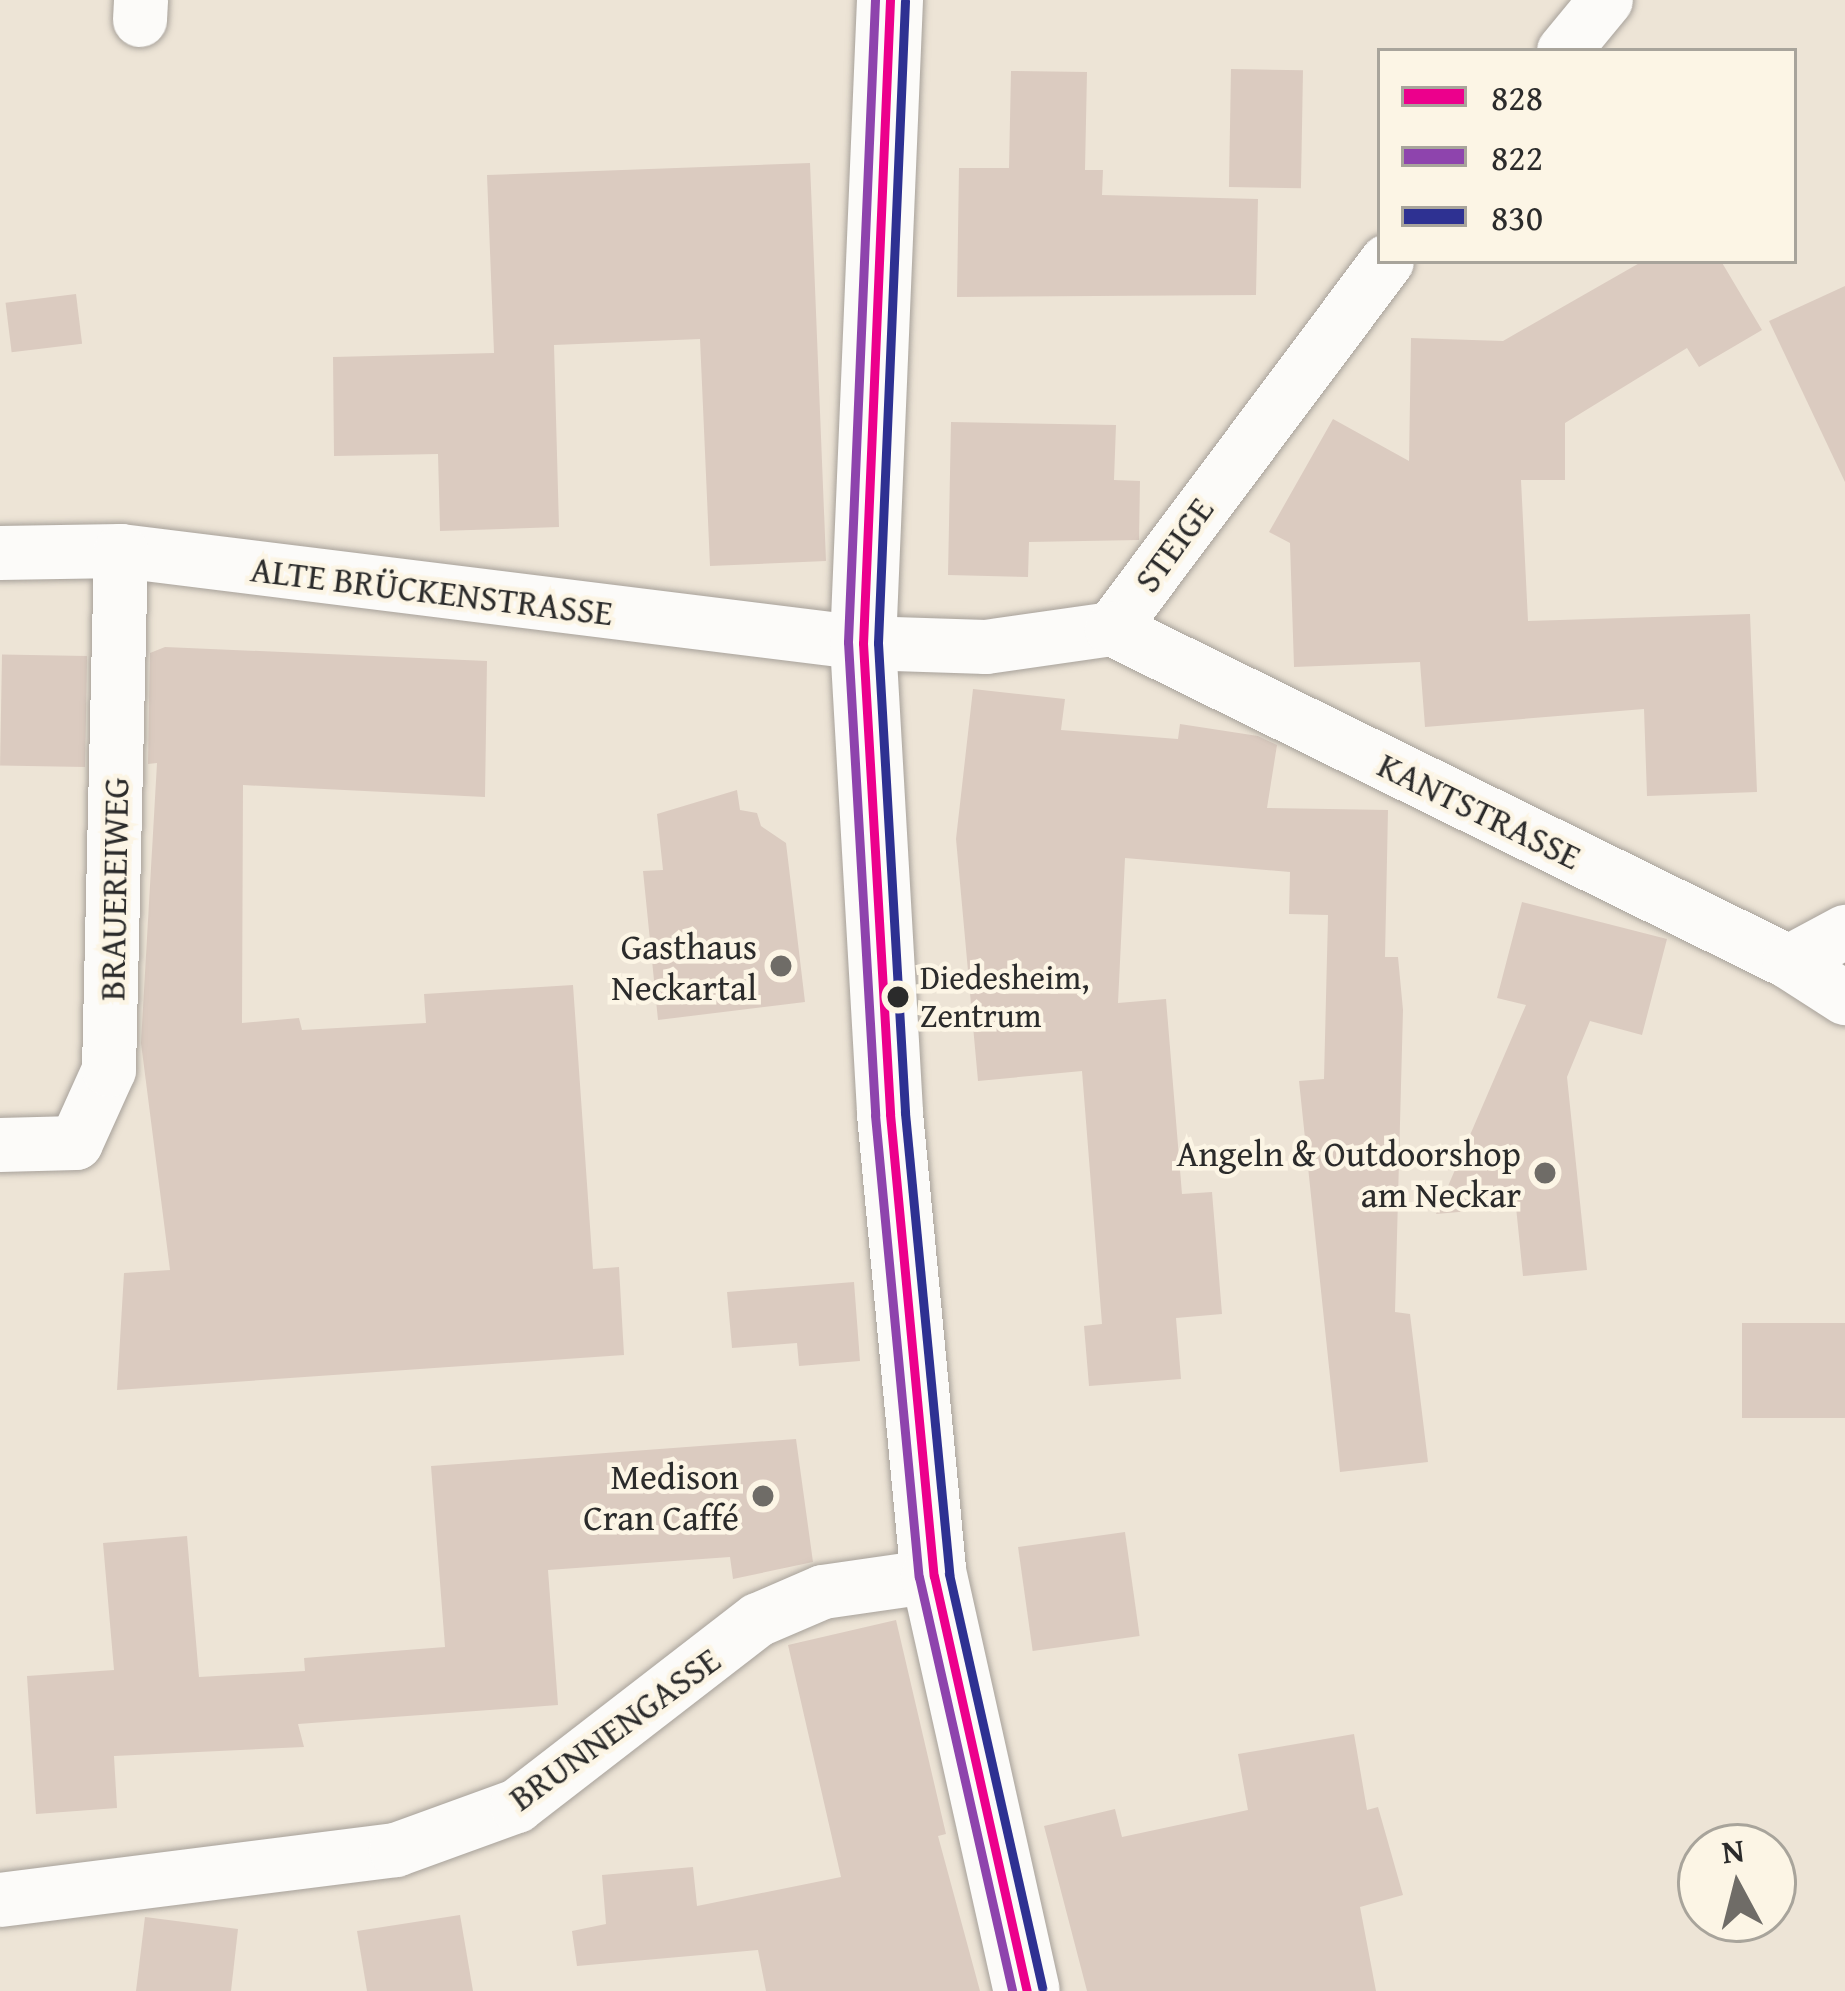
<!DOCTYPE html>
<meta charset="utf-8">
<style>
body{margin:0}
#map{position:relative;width:1845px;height:1991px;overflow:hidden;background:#ede4d6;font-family:"Gentium Book Plus",serif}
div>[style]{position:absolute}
.building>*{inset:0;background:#dbcbc0;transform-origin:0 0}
.roads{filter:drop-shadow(0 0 3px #a7a19a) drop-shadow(0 0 3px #a7a19a)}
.minor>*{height:54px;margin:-27px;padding:0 27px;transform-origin:27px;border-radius:27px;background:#fcfbf9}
.tertiary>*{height:66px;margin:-33px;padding:0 33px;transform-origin:33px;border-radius:33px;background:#fcfbf9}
.bus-1>*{height:9px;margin:-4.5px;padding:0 4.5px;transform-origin:4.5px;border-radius:4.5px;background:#ec008c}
.bus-2>*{height:9px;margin:-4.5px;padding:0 4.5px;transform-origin:4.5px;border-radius:4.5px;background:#8e44ad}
.bus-3>*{height:9px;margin:-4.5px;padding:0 4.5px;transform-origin:4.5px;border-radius:4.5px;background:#2e3192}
.dots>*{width:33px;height:33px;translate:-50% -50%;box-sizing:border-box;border:6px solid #fcf5e5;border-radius:50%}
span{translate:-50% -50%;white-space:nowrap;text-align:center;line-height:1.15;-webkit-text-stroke:9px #fcf5e5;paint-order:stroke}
.bus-label{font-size:33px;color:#2b2b2b}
.left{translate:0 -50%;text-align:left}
.street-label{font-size:36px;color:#2b2b2b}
.poi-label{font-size:36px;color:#2b2b2b}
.right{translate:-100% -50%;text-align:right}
.legend{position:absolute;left:1377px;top:48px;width:420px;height:216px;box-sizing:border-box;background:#fcf5e5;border:3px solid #a8a49b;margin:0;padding:15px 21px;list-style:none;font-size:36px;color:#2b2b2b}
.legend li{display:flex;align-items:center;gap:24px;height:60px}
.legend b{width:60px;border:3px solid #a8a49b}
.north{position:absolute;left:1677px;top:1823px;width:120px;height:120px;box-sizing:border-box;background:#fcf5e5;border:3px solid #a8a49b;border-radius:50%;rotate:353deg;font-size:33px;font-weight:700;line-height:48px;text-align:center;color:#2b2b2b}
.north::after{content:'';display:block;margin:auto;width:42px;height:54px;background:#6f6c67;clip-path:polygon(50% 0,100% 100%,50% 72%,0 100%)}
</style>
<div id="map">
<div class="building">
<div style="left:1231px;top:69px;width:72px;height:118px;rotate:1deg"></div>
<div style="clip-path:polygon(1011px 71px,1087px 72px,1085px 170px,1103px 170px,1102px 195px,1258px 199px,1256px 295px,957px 297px,959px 168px,1009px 168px)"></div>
<div style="clip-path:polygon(810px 163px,826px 561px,710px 566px,700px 339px,554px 345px,559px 527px,440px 531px,438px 454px,334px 456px,333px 357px,494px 353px,487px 175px)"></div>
<div style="clip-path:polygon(1643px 261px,1721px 261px,1762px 330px,1699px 367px,1687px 348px,1565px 423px,1565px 480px,1521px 480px,1528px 621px,1750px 614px,1757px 792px,1647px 796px,1644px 709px,1425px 727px,1420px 662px,1294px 667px,1290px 543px,1269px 532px,1333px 419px,1409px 461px,1411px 338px,1503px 341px)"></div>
<div style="clip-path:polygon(1845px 286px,1845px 482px,1769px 321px)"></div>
<div style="left:76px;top:294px;width:50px;height:71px;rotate:83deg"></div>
<div style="clip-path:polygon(951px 422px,1116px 425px,1114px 480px,1140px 481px,1139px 540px,1029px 542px,1028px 577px,948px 575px)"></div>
<div style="clip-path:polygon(165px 647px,487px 661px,485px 797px,243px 785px,242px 1023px,299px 1018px,302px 1030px,426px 1023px,424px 994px,573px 985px,593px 1269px,619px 1267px,624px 1355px,117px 1390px,124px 1273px,170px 1270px,141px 1043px,157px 763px,148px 764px,150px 653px)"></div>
<div style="left:87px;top:656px;width:111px;height:85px;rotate:91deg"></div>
<div style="clip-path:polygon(973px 689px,1065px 699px,1061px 730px,1178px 739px,1180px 724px,1258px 736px,1277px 745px,1267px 808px,1388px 810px,1385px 957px,1398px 957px,1403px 1010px,1395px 1312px,1410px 1314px,1428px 1462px,1340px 1472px,1299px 1081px,1324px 1079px,1328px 915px,1289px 914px,1290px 872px,1125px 858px,1118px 1003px,1166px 999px,1182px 1194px,1212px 1192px,1222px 1314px,1176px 1318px,1181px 1379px,1089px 1386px,1084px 1326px,1102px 1324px,1082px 1071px,978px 1081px,956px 839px)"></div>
<div style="clip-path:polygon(737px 790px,740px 810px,757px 813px,761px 826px,786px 843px,805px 1002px,658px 1020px,643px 871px,663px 870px,657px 814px)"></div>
<div style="clip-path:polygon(1522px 902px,1667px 939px,1642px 1035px,1590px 1021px,1567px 1077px,1587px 1270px,1523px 1276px,1516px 1207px,1436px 1214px,1526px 1005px,1497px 998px)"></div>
<div style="clip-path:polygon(854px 1282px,860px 1361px,799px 1366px,797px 1343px,732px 1348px,727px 1292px)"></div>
<div style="left:1845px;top:1323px;width:95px;height:103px;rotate:90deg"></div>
<div style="clip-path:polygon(796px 1439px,813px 1562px,733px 1579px,730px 1557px,548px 1570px,558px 1705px,298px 1724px,304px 1747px,114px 1756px,117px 1808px,36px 1814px,27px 1676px,114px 1670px,103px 1543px,187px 1536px,199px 1677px,305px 1671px,304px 1658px,445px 1647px,431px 1466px)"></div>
<div style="left:1125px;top:1532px;width:105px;height:108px;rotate:82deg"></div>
<div style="clip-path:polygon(896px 1620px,946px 1834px,938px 1836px,980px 1991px,766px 1991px,758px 1950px,577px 1966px,572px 1931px,606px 1924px,602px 1875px,693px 1867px,697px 1906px,841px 1877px,788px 1645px)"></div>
<div style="clip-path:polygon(1354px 1734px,1367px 1810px,1378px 1807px,1403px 1895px,1360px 1907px,1376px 1991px,1087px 1991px,1044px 1826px,1115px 1809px,1122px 1837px,1248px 1810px,1238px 1754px)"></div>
<div style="clip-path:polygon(460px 1915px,473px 1991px,367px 1991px,357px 1931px)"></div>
<div style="clip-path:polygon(145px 1917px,238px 1929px,231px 1991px,136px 1991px)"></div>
</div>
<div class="roads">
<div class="minor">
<div style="left:140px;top:20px;width:20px;rotate:-87deg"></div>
<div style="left:1564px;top:51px;width:66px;rotate:-50.5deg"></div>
<div style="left:0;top:553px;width:121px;rotate:-0.9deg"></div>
<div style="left:121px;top:551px;width:748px;rotate:7.07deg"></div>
<div style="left:863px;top:643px;width:123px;rotate:1.9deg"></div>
<div style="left:986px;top:647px;width:127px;rotate:-8.1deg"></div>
<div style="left:1112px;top:629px;width:459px;rotate:-53.2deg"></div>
<div style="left:1112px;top:629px;width:754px;rotate:26.19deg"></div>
<div style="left:1789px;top:962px;width:67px;rotate:32.7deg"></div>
<div style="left:1789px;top:962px;width:64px;rotate:-28.2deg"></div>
<div style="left:0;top:1145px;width:76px;rotate:-1.5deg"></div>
<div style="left:76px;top:1143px;width:80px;rotate:-65.7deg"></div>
<div style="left:109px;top:1070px;width:519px;rotate:-88.68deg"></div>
<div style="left:0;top:1900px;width:399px;rotate:-7.2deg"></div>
<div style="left:396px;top:1850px;width:129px;rotate:-20deg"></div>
<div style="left:517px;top:1806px;width:304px;rotate:-37.7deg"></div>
<div style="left:758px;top:1620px;width:71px;rotate:-23.3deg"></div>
<div style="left:823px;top:1592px;width:112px;rotate:-8.2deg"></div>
</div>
<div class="tertiary">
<div style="left:890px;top:0;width:644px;rotate:92.4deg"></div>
<div style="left:863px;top:643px;width:472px;rotate:86.7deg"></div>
<div style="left:890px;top:1114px;width:464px;rotate:84.6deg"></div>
<div style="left:934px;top:1576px;width:425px;rotate:77.4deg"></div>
</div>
</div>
<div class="bus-1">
<div style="left:890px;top:0;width:644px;rotate:92.4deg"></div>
<div style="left:863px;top:643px;width:472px;rotate:86.7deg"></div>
<div style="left:890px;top:1114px;width:464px;rotate:84.6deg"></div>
<div style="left:934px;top:1576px;width:425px;rotate:77.4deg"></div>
</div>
<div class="bus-2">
<div style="left:875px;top:0;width:643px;rotate:92.41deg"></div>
<div style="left:848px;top:642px;width:474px;rotate:86.7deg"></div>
<div style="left:875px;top:1115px;width:464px;rotate:84.6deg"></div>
<div style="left:919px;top:1577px;width:424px;rotate:77.3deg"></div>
</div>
<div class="bus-3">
<div style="left:905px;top:1px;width:643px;rotate:92.41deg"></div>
<div style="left:878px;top:643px;width:471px;rotate:86.7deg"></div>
<div style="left:905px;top:1113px;width:463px;rotate:84.5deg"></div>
<div style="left:949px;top:1574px;width:424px;rotate:77.3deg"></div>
</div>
<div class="dots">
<div style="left:781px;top:966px;background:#6f6c67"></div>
<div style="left:898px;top:997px;background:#2b2b2b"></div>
<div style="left:1545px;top:1173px;background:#6f6c67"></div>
<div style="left:763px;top:1496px;background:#6f6c67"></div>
</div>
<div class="bus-label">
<span class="left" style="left:920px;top:997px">Diedesheim,<br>Zentrum</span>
</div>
<div class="street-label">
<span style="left:1173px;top:544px;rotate:-54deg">STEIGE</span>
<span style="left:432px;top:590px;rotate:7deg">ALTE BRÜCKENSTRASSE</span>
<span style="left:1480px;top:810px;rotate:26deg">KANTSTRASSE</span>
<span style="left:113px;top:889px;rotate:-89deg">BRAUEREIWEG</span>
<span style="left:614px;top:1728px;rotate:-36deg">BRUNNENGASSE</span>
</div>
<div class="poi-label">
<span class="right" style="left:757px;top:966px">Gasthaus<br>Neckartal</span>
<span class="right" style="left:1521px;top:1173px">Angeln &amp; Outdoorshop<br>am Neckar</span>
<span class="right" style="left:739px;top:1496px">Medison<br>Cran Caffé</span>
</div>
<ul class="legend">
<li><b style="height:15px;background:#ec008c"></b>828</li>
<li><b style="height:15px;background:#8e44ad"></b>822</li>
<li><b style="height:15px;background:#2e3192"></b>830</li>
</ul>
<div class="north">N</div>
</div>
